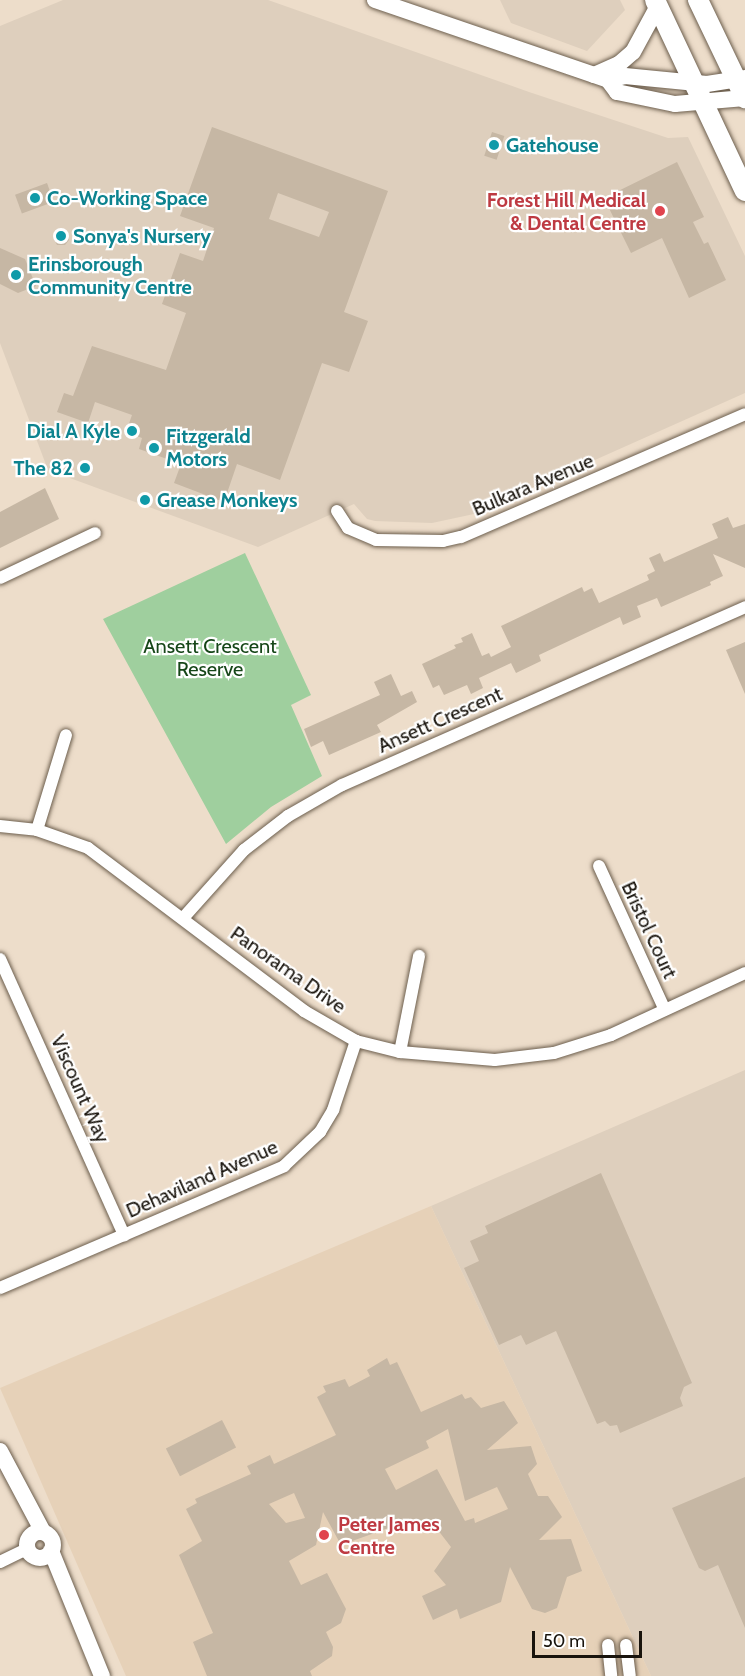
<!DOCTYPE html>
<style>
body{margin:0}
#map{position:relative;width:745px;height:1676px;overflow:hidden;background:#edddca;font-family:Cabin,sans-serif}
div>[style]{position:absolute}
.commercial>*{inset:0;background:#decfbd}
.built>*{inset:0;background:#e6d1b8}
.green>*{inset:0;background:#9fcf9e}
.building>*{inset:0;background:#c6b7a4;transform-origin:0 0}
.roads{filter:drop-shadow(0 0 2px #6c5e4d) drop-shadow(0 0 2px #6c5e4d)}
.minor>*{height:12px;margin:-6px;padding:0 6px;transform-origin:6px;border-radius:6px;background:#fff}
.secondary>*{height:16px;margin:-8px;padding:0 8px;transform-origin:8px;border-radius:8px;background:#fff}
.secondary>.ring{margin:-8px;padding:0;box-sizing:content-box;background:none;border:16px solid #fff;border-radius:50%}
.trunk>*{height:20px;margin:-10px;padding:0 10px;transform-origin:10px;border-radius:10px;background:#fff}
.dots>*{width:16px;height:16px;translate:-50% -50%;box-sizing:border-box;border:3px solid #fff;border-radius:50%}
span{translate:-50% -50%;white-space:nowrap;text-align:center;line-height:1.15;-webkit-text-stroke:4.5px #fff;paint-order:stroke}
.culture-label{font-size:20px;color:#0d838f;font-weight:700}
.left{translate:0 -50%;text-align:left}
.right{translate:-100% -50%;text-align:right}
.health-label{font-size:20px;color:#be3a42;font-weight:700}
.street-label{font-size:20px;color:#19140d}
.park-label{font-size:20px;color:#164618}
.scale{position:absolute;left:532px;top:1631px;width:110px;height:27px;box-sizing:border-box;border:3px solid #19140d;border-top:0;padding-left:8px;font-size:18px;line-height:21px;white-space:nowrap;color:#19140d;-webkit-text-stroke:4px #fff;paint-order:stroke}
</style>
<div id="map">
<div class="commercial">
<div style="clip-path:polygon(63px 0,268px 0,529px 92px,668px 138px,688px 137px,745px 256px,745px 393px,474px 514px,432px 523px,375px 521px,367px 519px,354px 504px,258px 547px,48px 470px,0 343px,0 26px)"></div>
<div style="clip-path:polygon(500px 0,620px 0,625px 10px,587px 51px,511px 23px)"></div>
<div style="clip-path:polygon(745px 1070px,745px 1676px,651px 1676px,431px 1206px)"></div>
</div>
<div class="built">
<div style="clip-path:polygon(431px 1206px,651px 1676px,126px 1676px,0 1388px)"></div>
</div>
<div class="green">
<div style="clip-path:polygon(245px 553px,311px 695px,291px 705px,322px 776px,271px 807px,226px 844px,103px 619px)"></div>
</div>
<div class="building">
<div style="clip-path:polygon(evenodd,212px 127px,388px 191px,344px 312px,368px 321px,349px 372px,322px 363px,280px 480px,237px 464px,224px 502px,174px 483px,181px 464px,139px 449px,142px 438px,126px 432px,132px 415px,95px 402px,88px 423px,57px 412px,64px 393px,73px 396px,92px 346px,166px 370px,186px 313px,162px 304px,180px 253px,203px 261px,214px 228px,180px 216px,212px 127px,278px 193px,329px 212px,319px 237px,269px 219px,278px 193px)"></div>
<div style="left:492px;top:132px;width:13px;height:25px;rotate:18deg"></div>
<div style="clip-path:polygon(677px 162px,704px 217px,693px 222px,704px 244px,708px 242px,726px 280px,689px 298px,662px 238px,631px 253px,604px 198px)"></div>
<div style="left:47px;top:183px;width:20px;height:34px;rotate:70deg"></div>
<div style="clip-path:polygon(58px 232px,66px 233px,69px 240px,65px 245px,57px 245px,54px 239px)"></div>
<div style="clip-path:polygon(0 248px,25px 259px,36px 286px,18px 293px,0 284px)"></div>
<div style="clip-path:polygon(45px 488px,59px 519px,0 548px,0 512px)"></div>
<div style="clip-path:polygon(728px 517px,733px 528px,745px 524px,745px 568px,713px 554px,723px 576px,710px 582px,711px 585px,661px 607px,657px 598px,637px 606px,641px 617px,623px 625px,620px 617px,539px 655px,541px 661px,516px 673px,511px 663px,479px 678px,483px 688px,471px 694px,467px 685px,444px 695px,439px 685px,433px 688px,422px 664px,456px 648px,454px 645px,463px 642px,461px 638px,472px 633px,482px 656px,489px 653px,491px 657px,511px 647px,501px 626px,582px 587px,584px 592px,592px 588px,599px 603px,649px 580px,647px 575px,655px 571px,649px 558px,660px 553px,664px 562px,718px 538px,712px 524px)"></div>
<div style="clip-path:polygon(745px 642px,745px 694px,726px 650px)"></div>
<div style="clip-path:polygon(391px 674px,401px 696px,412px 691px,417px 702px,377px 725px,381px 732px,329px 755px,323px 741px,311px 747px,304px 729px,380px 695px,374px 682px)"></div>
<div style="clip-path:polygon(601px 1173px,692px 1383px,684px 1387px,680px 1398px,683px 1406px,620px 1433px,617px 1425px,610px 1426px,605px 1421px,597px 1424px,556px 1331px,526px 1345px,521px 1335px,499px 1345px,464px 1268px,479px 1261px,470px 1241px,488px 1233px,485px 1226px)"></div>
<div style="clip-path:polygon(evenodd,387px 1358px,390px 1365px,397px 1362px,421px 1412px,462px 1394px,465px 1399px,471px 1397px,481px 1408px,504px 1401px,518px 1423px,487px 1450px,531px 1446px,537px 1464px,528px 1474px,538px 1496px,548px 1496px,562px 1517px,539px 1540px,571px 1539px,582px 1571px,567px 1577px,557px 1608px,545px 1613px,532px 1609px,510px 1567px,501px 1602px,460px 1619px,457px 1609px,433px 1620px,422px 1596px,446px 1585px,434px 1571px,451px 1547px,434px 1525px,423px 1530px,411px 1520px,341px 1545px,323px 1512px,316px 1545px,289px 1561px,301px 1585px,327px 1573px,346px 1609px,341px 1623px,326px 1632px,333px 1647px,332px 1656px,310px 1671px,312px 1676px,207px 1676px,193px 1642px,213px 1633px,179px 1555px,202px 1541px,186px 1509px,197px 1503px,195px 1499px,251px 1474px,247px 1466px,270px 1455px,274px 1464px,336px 1435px,317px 1397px,326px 1392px,323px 1386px,345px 1379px,349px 1387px,370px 1376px,367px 1370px,387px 1358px,448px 1429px,465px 1501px,497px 1487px,508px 1509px,475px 1523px,474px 1518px,465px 1521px,437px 1469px,396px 1490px,385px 1469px,429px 1448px,426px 1441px,448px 1429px,387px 1358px,294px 1493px,305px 1518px,286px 1523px,269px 1504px,294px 1493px)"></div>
<div style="left:222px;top:1420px;width:31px;height:63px;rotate:63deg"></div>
<div style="clip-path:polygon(745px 1477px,745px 1628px,718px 1565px,705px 1571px,699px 1568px,672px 1508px)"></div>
</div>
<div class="roads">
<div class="minor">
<div style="left:337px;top:511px;width:20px;rotate:57deg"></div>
<div style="left:348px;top:528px;width:30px;rotate:23deg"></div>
<div style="left:376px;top:540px;width:67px;rotate:0.9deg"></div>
<div style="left:443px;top:541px;width:18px;rotate:-13deg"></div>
<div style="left:461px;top:537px;width:309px;rotate:-23.4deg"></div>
<div style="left:0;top:578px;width:105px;rotate:-25.3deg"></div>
<div style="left:0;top:826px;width:37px;rotate:6deg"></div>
<div style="left:37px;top:830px;width:54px;rotate:19.4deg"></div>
<div style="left:88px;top:848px;width:271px;rotate:37deg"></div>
<div style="left:304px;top:1011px;width:60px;rotate:30deg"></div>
<div style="left:356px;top:1041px;width:45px;rotate:14deg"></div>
<div style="left:400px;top:1052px;width:95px;rotate:4.8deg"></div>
<div style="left:495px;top:1060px;width:59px;rotate:-6.8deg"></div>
<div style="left:554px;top:1053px;width:60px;rotate:-17.5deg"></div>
<div style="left:611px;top:1035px;width:148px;rotate:-24.8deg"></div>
<div style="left:37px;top:830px;width:99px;rotate:-73deg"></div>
<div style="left:599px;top:866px;width:158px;rotate:65.4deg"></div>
<div style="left:184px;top:917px;width:90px;rotate:-48.2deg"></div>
<div style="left:244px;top:850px;width:56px;rotate:-37.7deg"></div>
<div style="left:288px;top:816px;width:62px;rotate:-29.9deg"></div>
<div style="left:342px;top:785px;width:441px;rotate:-23.8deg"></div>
<div style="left:0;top:959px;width:303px;rotate:65.8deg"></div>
<div style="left:400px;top:1052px;width:98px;rotate:-78.8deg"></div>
<div style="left:0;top:1288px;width:309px;rotate:-23.2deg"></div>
<div style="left:284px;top:1166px;width:50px;rotate:-43.4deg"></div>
<div style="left:320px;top:1132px;width:26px;rotate:-59deg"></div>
<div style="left:333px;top:1110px;width:73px;rotate:-71.6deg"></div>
<div style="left:0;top:1562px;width:30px;rotate:-26deg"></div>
<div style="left:608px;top:1645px;width:31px;rotate:84deg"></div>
<div style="left:626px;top:1645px;width:31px;rotate:83deg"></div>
</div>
<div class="secondary">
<div style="left:375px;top:0;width:246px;rotate:18.9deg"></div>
<div style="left:608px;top:80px;width:17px;rotate:-13deg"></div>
<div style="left:625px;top:76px;width:82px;rotate:5.6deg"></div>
<div style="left:707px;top:84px;width:38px;rotate:-9deg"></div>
<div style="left:594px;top:75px;width:27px;rotate:-24deg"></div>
<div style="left:619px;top:64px;width:18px;rotate:-41deg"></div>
<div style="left:633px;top:52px;width:52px;rotate:-61.5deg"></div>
<div style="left:608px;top:80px;width:15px;rotate:53deg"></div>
<div style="left:617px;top:92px;width:59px;rotate:11.7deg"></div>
<div style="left:675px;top:104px;width:70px;rotate:-4.9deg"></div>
<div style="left:0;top:1451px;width:92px;rotate:62deg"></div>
<div class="ring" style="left:27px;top:1532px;width:10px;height:10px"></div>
<div style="left:51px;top:1551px;width:135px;rotate:67.8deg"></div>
</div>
<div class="trunk">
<div style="left:655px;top:0;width:211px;rotate:64.8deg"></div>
<div style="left:698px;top:0;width:109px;rotate:64.4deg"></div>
</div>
</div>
<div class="dots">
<div style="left:494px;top:145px;background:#0f9aa8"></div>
<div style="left:35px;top:198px;background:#0f9aa8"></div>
<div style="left:660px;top:211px;background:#e0444e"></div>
<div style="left:61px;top:236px;background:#0f9aa8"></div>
<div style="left:16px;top:275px;background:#0f9aa8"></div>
<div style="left:132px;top:431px;background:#0f9aa8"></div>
<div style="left:154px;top:448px;background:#0f9aa8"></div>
<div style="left:85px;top:468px;background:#0f9aa8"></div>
<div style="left:145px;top:500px;background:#0f9aa8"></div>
<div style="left:324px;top:1535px;background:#e0444e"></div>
</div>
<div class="culture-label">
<span class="left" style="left:506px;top:145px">Gatehouse</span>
<span class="left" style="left:47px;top:198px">Co-Working Space</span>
<span class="left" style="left:73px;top:236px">Sonya's Nursery</span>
<span class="left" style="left:28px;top:276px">Erinsborough<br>Community Centre</span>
<span class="right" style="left:120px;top:431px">Dial A Kyle</span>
<span class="left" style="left:166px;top:448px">Fitzgerald<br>Motors</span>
<span class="right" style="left:73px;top:468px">The 82</span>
<span class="left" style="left:157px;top:500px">Grease Monkeys</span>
</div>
<div class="health-label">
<span class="right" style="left:646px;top:212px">Forest Hill Medical<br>&amp; Dental Centre</span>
<span class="left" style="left:338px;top:1536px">Peter James<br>Centre</span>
</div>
<div class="street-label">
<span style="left:533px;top:485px;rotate:-23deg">Bulkara Avenue</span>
<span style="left:440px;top:720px;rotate:-24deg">Ansett Crescent</span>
<span style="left:649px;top:930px;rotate:65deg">Bristol Court</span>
<span style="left:288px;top:970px;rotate:35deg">Panorama Drive</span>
<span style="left:80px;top:1089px;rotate:66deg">Viscount Way</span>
<span style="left:202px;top:1179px;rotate:-24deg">Dehaviland Avenue</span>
</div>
<div class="park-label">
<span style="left:210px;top:658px">Ansett Crescent<br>Reserve</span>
</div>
<div class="scale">50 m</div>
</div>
